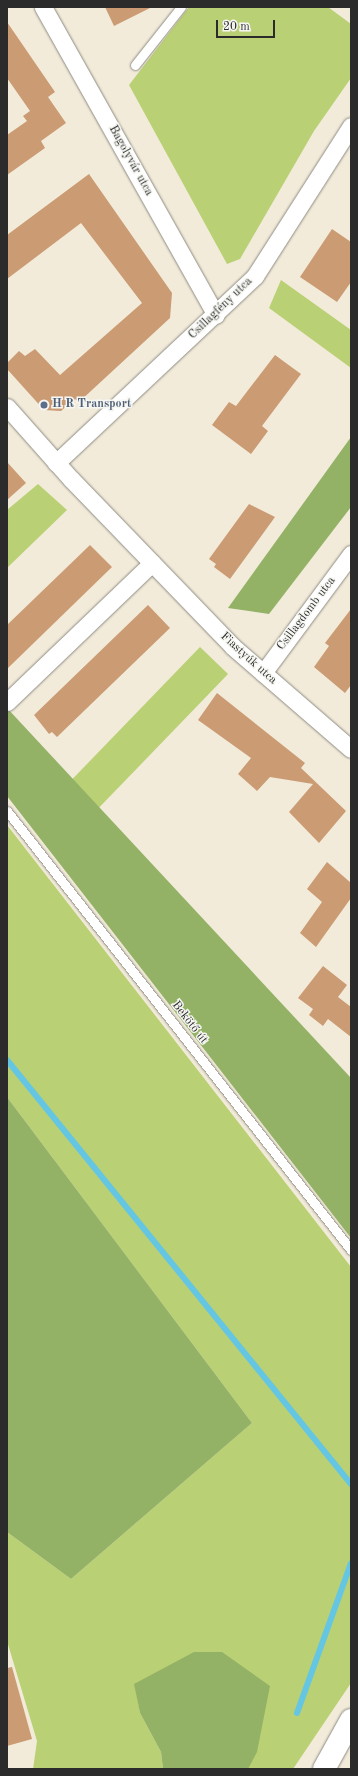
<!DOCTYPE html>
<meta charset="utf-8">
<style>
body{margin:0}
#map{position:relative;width:358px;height:1776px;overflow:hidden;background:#f2ebda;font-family:"Old Standard TT",serif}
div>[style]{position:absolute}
.green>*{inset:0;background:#bad074;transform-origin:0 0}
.forest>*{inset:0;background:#93b266}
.stream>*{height:6px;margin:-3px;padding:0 3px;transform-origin:3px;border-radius:3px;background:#64c6e2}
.building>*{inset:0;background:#cb9b73}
.roads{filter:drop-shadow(0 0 1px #8e8b82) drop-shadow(0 0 1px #8e8b82)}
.lane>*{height:9px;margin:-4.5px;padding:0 4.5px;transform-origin:4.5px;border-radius:4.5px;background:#fff}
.street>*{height:17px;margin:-8.5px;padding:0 8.5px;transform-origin:8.5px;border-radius:8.5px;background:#fff}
.secondary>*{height:22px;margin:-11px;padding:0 11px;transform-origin:11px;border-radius:11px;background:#fff}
.dots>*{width:11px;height:11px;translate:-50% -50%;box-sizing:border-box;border:2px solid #f6f6f2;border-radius:50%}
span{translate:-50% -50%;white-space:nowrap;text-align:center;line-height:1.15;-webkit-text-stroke:3px #f6f6f2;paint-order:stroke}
.street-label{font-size:12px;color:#2b2b2b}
.service-label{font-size:12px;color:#4e5e75;font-weight:700}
.left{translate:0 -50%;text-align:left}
.frame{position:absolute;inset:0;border:8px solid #2b2b2b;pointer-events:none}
.scale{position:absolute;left:216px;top:20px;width:59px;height:18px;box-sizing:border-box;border:2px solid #2b2b2b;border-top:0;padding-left:5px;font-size:12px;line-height:14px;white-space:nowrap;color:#2b2b2b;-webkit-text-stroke:3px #f6f6f2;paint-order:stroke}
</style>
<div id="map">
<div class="green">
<div style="clip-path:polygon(189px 7px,328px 7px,351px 24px,351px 78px,314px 131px,240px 259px,227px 264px,129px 85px)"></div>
<div style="clip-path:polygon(281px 280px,351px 330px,351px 368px,269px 308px)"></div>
<div style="clip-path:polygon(38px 484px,67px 510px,7px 568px,7px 510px)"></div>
<div style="left:200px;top:647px;width:39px;height:187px;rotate:44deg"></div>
<div style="clip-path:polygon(7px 825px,351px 1267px,351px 1683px,293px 1769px,175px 1769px,135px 1685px,140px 1713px,161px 1752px,163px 1769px,33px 1769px,37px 1741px,7px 1641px,7px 1532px,71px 1579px,252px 1423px,7px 1097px)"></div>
</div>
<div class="forest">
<div style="clip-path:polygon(351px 437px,351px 507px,269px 614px,228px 608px)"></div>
<div style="clip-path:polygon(7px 708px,351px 1078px,351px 1238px,7px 796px)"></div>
<div style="clip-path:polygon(7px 1097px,252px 1423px,71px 1579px,7px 1532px)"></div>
<div style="clip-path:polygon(194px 1652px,222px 1652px,270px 1686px,257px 1752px,248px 1769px,163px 1769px,161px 1752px,140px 1713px,134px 1684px)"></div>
</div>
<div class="stream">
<div style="left:7px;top:1060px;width:546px;rotate:50.95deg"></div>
<div style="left:297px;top:1713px;width:159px;rotate:-70.2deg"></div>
</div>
<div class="building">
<div style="clip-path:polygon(105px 7px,152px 7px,114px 26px)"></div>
<div style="clip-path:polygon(7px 22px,55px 92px,48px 97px,66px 123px,41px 141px,45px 148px,7px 175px,7px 135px,27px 121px,23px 116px,30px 111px,7px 78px)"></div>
<div style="clip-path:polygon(89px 174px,172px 293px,170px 318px,79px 402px,75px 399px,61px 411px,44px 410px,7px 369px,7px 363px,19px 351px,25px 356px,35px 349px,60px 375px,142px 303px,81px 223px,7px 279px,7px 235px)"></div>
<div style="clip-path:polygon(332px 229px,351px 242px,351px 282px,337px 302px,300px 277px)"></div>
<div style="clip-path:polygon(275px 355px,301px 374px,262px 426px,268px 431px,251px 454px,212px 425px,229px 402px,236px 406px)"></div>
<div style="clip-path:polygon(7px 462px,26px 483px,7px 500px)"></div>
<div style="clip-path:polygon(249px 504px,275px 517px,230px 579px,214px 567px,216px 564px,209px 559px)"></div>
<div style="clip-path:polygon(90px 545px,112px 567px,7px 669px,7px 625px)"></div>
<div style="clip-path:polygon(148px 605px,170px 628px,57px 737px,52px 732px,49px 734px,34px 715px)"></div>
<div style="clip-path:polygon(351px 609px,351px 685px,345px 693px,314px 667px,329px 646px,325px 643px)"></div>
<div style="clip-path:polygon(217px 693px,305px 763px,301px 768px,346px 811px,319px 843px,289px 812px,313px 784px,270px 777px,257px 791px,238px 774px,251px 758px,198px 720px)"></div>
<div style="clip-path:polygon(327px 862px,351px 883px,351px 898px,316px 947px,300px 933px,322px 902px,307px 889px)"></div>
<div style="clip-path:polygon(323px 966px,347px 985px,338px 997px,351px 1007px,351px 1037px,328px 1019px,323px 1026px,309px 1015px,313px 1009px,298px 998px)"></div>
<div style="clip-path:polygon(12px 1667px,32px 1739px,7px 1746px,7px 1668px)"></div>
</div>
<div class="roads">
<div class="lane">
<div style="left:135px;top:65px;width:74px;rotate:-51.6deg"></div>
<div style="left:7px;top:811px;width:558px;rotate:51.92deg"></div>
</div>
<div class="street">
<div style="left:43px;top:7px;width:353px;rotate:60.7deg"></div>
<div style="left:7px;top:407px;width:96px;rotate:48.4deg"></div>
<div style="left:71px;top:479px;width:232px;rotate:46deg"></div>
<div style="left:232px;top:646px;width:157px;rotate:40.9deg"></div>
<div style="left:56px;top:463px;width:273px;rotate:-43.2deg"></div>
<div style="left:255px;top:276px;width:178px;rotate:-57.4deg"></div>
<div style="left:263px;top:673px;width:148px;rotate:-53.5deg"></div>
<div style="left:7px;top:702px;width:201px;rotate:-43.8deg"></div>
</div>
<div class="secondary">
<div style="left:324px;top:1769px;width:56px;rotate:-61.1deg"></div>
</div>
</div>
<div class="dots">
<div style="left:44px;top:405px;background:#5c6f8a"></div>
</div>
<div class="street-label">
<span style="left:130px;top:161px;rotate:61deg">Bagolyvár utca</span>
<span style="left:221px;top:309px;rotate:-44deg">Csillagfény utca</span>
<span style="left:307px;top:614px;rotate:-53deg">Csillagdomb utca</span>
<span style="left:248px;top:659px;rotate:42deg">Fiastyúk utca</span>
<span style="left:189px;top:1023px;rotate:52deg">Bekötő út</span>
</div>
<div class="service-label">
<span class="left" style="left:52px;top:405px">H R Transport</span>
</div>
<div class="frame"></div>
<div class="scale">20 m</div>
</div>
